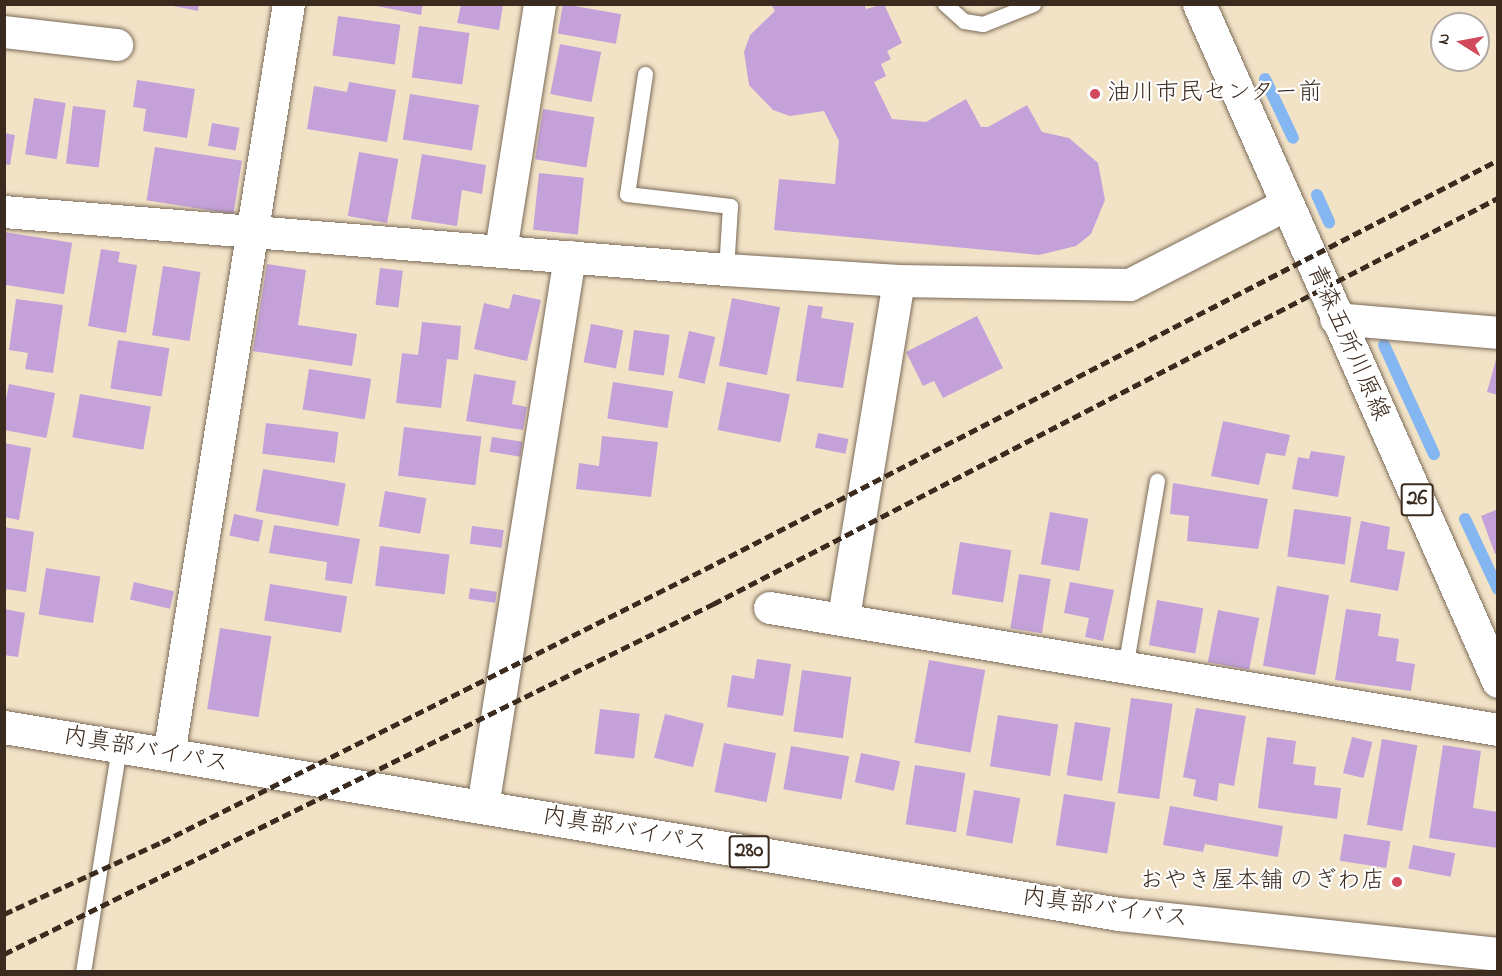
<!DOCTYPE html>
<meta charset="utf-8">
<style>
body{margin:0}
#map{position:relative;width:1502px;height:976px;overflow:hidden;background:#f2e3c7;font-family:"Indie Flower","Klee One",sans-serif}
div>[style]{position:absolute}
.stream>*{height:12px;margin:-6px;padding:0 6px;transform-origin:6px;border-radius:6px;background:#84b6f1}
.building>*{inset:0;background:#c4a1d8;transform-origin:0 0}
.roads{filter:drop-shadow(0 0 2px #7b6b59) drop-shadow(0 0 2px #7b6b59)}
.service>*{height:15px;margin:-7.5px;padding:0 7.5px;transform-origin:7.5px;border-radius:7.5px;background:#fff}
.minor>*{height:32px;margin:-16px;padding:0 16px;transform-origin:16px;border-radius:16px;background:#fff}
.primary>*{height:33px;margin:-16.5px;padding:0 16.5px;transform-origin:16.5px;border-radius:16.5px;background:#fff}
.trunk>*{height:33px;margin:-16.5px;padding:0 16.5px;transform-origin:16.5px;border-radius:16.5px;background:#fff}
.rail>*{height:4.5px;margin-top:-2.25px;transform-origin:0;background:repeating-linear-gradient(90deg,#3b2a1e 0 9px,transparent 0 13.5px)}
.dots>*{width:16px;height:16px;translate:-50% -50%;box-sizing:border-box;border:3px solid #fff;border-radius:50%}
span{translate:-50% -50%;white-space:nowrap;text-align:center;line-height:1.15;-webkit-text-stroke:4.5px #fff;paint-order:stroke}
.shield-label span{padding:2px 4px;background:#fff;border:2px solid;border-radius:4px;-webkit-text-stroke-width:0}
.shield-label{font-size:22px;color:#3b2a1e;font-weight:700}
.poi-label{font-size:24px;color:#3b2a1e}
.left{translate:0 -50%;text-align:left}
.right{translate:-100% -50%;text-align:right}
.street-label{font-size:24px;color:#3b2a1e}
.frame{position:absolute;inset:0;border:6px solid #3b2a1e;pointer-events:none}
.north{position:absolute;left:1430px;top:12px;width:60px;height:60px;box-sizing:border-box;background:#fff;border:2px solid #b1aaa5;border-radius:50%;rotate:281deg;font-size:16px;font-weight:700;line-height:24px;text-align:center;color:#3b2a1e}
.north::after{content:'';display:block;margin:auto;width:21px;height:27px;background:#d1495b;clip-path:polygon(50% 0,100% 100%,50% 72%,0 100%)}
</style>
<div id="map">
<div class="stream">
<div style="left:1265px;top:79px;width:65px;rotate:64.6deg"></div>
<div style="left:1317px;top:195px;width:30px;rotate:66deg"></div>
<div style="left:1384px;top:345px;width:120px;rotate:65.4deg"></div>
<div style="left:1465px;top:519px;width:77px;rotate:64.8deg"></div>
</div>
<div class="building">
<div style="clip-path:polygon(163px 4px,199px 4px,198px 11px)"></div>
<div style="clip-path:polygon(367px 4px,423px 4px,421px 15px)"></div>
<div style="left:563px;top:4px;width:59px;height:30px;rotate:10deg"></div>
<div style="clip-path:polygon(771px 4px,864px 4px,866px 9px,884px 4px,902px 43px,887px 51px,891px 59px,881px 64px,886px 76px,874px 82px,892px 119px,926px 122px,966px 99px,981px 127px,988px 127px,1027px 105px,1042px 132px,1069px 138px,1098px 163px,1105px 200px,1091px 234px,1076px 246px,1039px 255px,774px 230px,779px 179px,835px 184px,839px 141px,824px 111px,790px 116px,773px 110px,749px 85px,744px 52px,750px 35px,775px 11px)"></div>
<div style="clip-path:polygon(461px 5px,503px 5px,499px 30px,457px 23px)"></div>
<div style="left:338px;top:16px;width:63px;height:40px;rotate:8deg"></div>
<div style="left:419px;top:26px;width:51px;height:52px;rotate:8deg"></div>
<div style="left:560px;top:44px;width:42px;height:51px;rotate:11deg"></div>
<div style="clip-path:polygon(137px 80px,195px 89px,187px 138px,143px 131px,146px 109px,133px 107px)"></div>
<div style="clip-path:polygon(349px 82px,396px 90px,387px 142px,307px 129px,314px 86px,347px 92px)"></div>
<div style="left:410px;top:94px;width:70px;height:46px;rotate:9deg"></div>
<div style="left:34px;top:98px;width:32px;height:57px;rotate:9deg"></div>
<div style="left:73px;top:106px;width:33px;height:58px;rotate:7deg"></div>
<div style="left:543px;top:109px;width:52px;height:51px;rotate:9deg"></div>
<div style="left:212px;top:123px;width:28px;height:23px;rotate:10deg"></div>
<div style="clip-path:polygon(4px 133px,15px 135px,10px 165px,4px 164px)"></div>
<div style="left:155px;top:147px;width:88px;height:54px;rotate:9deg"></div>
<div style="left:359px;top:152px;width:40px;height:65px;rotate:10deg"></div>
<div style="clip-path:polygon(422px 154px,486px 165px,482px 194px,462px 190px,457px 226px,411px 219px)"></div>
<div style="left:539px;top:173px;width:45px;height:57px;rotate:6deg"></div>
<div style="left:4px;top:232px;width:69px;height:52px;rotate:9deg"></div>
<div style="clip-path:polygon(101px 249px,120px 252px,118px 262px,137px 265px,126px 333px,88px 326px)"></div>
<div style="clip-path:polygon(267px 264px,306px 270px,298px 325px,357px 334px,352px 366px,253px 351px)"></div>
<div style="left:163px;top:266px;width:38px;height:70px;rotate:9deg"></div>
<div style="left:380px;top:268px;width:23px;height:37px;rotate:7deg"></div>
<div style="clip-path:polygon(513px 294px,541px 300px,527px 361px,474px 349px,484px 303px,509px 309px)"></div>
<div style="left:732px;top:298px;width:49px;height:69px;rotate:11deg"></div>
<div style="clip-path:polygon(16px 299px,63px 305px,53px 373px,25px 369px,28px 353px,9px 350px)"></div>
<div style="clip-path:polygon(808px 305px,823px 307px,821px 318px,854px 323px,843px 388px,796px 381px)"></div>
<div style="clip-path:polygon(977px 316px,1003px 368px,943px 398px,934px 381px,923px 386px,906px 352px)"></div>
<div style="clip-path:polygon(422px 322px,461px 326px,458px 360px,447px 359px,441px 408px,396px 403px,402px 353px,418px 355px)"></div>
<div style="left:591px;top:324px;width:33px;height:39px;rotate:11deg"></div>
<div style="left:634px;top:330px;width:36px;height:41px;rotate:8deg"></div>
<div style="left:689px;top:331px;width:27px;height:48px;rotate:13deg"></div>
<div style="left:118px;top:340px;width:52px;height:49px;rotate:9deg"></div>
<div style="clip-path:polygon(1497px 356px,1498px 356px,1498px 395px,1487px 392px)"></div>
<div style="left:309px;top:369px;width:63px;height:41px;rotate:9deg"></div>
<div style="clip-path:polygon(474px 374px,516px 381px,512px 404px,527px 407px,523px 430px,466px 421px)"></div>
<div style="left:613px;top:382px;width:61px;height:37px;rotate:9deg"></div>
<div style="left:727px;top:382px;width:64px;height:49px;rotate:11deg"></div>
<div style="left:9px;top:384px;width:47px;height:46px;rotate:11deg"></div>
<div style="left:80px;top:394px;width:72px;height:44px;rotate:10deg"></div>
<div style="clip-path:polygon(1223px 421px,1290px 435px,1285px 456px,1266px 453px,1259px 485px,1211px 476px)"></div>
<div style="left:266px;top:423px;width:73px;height:31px;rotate:7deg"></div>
<div style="left:404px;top:427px;width:78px;height:49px;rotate:7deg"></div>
<div style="left:818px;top:433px;width:31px;height:15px;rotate:11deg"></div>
<div style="clip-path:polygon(602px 436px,658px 442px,651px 497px,576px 489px,579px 463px,599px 466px)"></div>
<div style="left:492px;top:437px;width:31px;height:15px;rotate:9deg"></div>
<div style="clip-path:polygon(4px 443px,31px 448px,19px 520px,4px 517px)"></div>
<div style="clip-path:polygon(1311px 451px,1345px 456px,1338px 497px,1292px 489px,1298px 457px,1309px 459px)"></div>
<div style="left:263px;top:469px;width:84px;height:43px;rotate:10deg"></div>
<div style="clip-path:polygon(1173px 483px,1268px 499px,1258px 549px,1187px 541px,1189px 516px,1170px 514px)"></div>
<div style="left:385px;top:491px;width:42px;height:36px;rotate:10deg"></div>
<div style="left:1294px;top:509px;width:58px;height:48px;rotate:8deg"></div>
<div style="clip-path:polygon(1498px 509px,1498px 553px,1495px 554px,1481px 516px)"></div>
<div style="left:1050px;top:512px;width:39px;height:53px;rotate:10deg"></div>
<div style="left:234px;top:514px;width:30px;height:22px;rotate:12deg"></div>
<div style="clip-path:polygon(1361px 521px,1390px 527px,1387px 549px,1405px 552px,1398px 591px,1350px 582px)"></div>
<div style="clip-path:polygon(274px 525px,360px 539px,352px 584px,325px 580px,327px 562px,269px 553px)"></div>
<div style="left:472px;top:526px;width:32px;height:18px;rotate:7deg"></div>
<div style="clip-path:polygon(4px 527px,34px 532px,26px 592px,4px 589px)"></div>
<div style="left:960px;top:542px;width:52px;height:53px;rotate:9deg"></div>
<div style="left:380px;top:546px;width:70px;height:40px;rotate:7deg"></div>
<div style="left:46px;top:568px;width:55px;height:47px;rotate:9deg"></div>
<div style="left:1019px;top:574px;width:32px;height:55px;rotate:9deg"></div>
<div style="left:134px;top:582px;width:41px;height:18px;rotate:13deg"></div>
<div style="clip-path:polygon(1070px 582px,1114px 590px,1103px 641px,1085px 637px,1089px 618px,1064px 613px)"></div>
<div style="left:270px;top:584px;width:78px;height:37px;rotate:9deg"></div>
<div style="left:1277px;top:586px;width:53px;height:81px;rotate:10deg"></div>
<div style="left:470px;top:588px;width:27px;height:11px;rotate:8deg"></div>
<div style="left:1157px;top:600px;width:47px;height:46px;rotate:10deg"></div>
<div style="clip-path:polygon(4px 609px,25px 613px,18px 657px,4px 655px)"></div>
<div style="clip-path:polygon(1346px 609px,1381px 614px,1378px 636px,1399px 639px,1396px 661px,1415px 664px,1411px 691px,1335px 680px)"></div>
<div style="left:1218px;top:610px;width:42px;height:53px;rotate:11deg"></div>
<div style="left:220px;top:628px;width:52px;height:82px;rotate:9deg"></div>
<div style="clip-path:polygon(757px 659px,791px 664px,783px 716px,727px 707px,732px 675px,754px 679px)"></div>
<div style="left:929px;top:660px;width:57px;height:84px;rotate:10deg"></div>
<div style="left:802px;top:670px;width:50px;height:62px;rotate:8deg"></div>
<div style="left:1131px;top:698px;width:42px;height:96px;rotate:8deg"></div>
<div style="clip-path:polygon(1196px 708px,1246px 716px,1234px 786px,1219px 783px,1217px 801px,1193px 796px,1196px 780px,1183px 777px)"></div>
<div style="left:600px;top:709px;width:40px;height:45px;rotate:7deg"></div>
<div style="left:665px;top:714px;width:40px;height:45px;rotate:14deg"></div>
<div style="left:998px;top:715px;width:61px;height:52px;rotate:9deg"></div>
<div style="left:1075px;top:722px;width:36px;height:54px;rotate:9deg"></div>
<div style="clip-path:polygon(1267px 737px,1296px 741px,1293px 764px,1316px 767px,1314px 785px,1341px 788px,1337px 819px,1258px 808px)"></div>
<div style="left:1352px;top:737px;width:21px;height:37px;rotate:14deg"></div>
<div style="left:1382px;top:739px;width:36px;height:87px;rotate:10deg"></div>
<div style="left:724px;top:743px;width:53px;height:50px;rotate:11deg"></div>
<div style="clip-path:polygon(1443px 745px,1481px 751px,1473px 808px,1498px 812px,1498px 848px,1429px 838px)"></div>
<div style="left:791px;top:746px;width:59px;height:44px;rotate:10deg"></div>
<div style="left:861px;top:753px;width:40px;height:30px;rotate:12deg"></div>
<div style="left:915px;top:765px;width:51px;height:60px;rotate:9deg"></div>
<div style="left:974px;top:790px;width:47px;height:46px;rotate:10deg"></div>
<div style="left:1064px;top:794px;width:52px;height:52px;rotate:9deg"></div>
<div style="clip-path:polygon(1170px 806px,1283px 826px,1278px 857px,1205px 844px,1203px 852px,1163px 845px)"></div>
<div style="left:1344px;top:834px;width:47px;height:27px;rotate:9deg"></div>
<div style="left:1413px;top:845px;width:43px;height:24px;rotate:11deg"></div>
</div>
<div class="roads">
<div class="service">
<div style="left:945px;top:4px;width:25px;rotate:42deg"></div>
<div style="left:964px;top:21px;width:19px;rotate:9deg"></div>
<div style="left:983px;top:24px;width:54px;rotate:-21.8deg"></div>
<div style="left:645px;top:74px;width:121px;rotate:98.5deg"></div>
<div style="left:627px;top:194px;width:104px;rotate:6.6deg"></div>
<div style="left:730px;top:206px;width:64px;rotate:93.6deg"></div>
<div style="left:1125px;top:668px;width:190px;rotate:-80.3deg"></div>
<div style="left:83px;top:972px;width:229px;rotate:-80.9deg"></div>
</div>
<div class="minor">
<div style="left:4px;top:32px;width:114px;rotate:6.6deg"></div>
<div style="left:4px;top:212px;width:724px;rotate:4.59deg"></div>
<div style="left:726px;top:270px;width:173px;rotate:3.6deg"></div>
<div style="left:899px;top:281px;width:231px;rotate:1deg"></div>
<div style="left:1130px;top:285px;width:175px;rotate:-27.1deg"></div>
<div style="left:501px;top:251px;width:250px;rotate:-81deg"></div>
<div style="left:1336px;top:319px;width:163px;rotate:4.9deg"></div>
<div style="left:770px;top:608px;width:738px;rotate:9.51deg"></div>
<div style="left:844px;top:617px;width:340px;rotate:-80.7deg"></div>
<div style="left:169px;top:755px;width:761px;rotate:-80.92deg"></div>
<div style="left:483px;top:807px;width:557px;rotate:-81.01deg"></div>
</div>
<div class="primary">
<div style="left:1199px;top:4px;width:740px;rotate:66.17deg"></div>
</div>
<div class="trunk">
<div style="left:4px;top:727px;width:1131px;rotate:9.52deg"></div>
<div style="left:1119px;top:914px;width:381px;rotate:6deg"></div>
</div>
</div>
<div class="rail">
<div style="left:4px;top:914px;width:174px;rotate:-24.5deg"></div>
<div style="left:162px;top:842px;width:608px;rotate:-26.69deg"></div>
<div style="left:705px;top:569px;width:892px;rotate:-27.28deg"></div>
<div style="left:4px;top:954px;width:791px;rotate:-26.27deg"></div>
<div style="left:713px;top:604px;width:884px;rotate:-27.35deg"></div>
</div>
<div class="dots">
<div style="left:1095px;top:94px;background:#d1495b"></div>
<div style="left:1397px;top:882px;background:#d1495b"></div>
</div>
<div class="shield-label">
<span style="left:1417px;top:500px">26</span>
<span style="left:749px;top:852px">280</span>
</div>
<div class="poi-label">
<span class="left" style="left:1107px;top:94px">油川市民センター前</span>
<span class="right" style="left:1385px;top:882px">おやき屋本舗 のぎわ店</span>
</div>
<div class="street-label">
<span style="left:1347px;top:343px;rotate:66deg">青森五所川原線</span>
<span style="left:146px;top:751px;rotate:10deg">内真部バイパス</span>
<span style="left:625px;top:831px;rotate:10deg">内真部バイパス</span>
<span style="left:1105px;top:909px;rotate:8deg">内真部バイパス</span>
</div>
<div class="frame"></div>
<div class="north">N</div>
</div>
